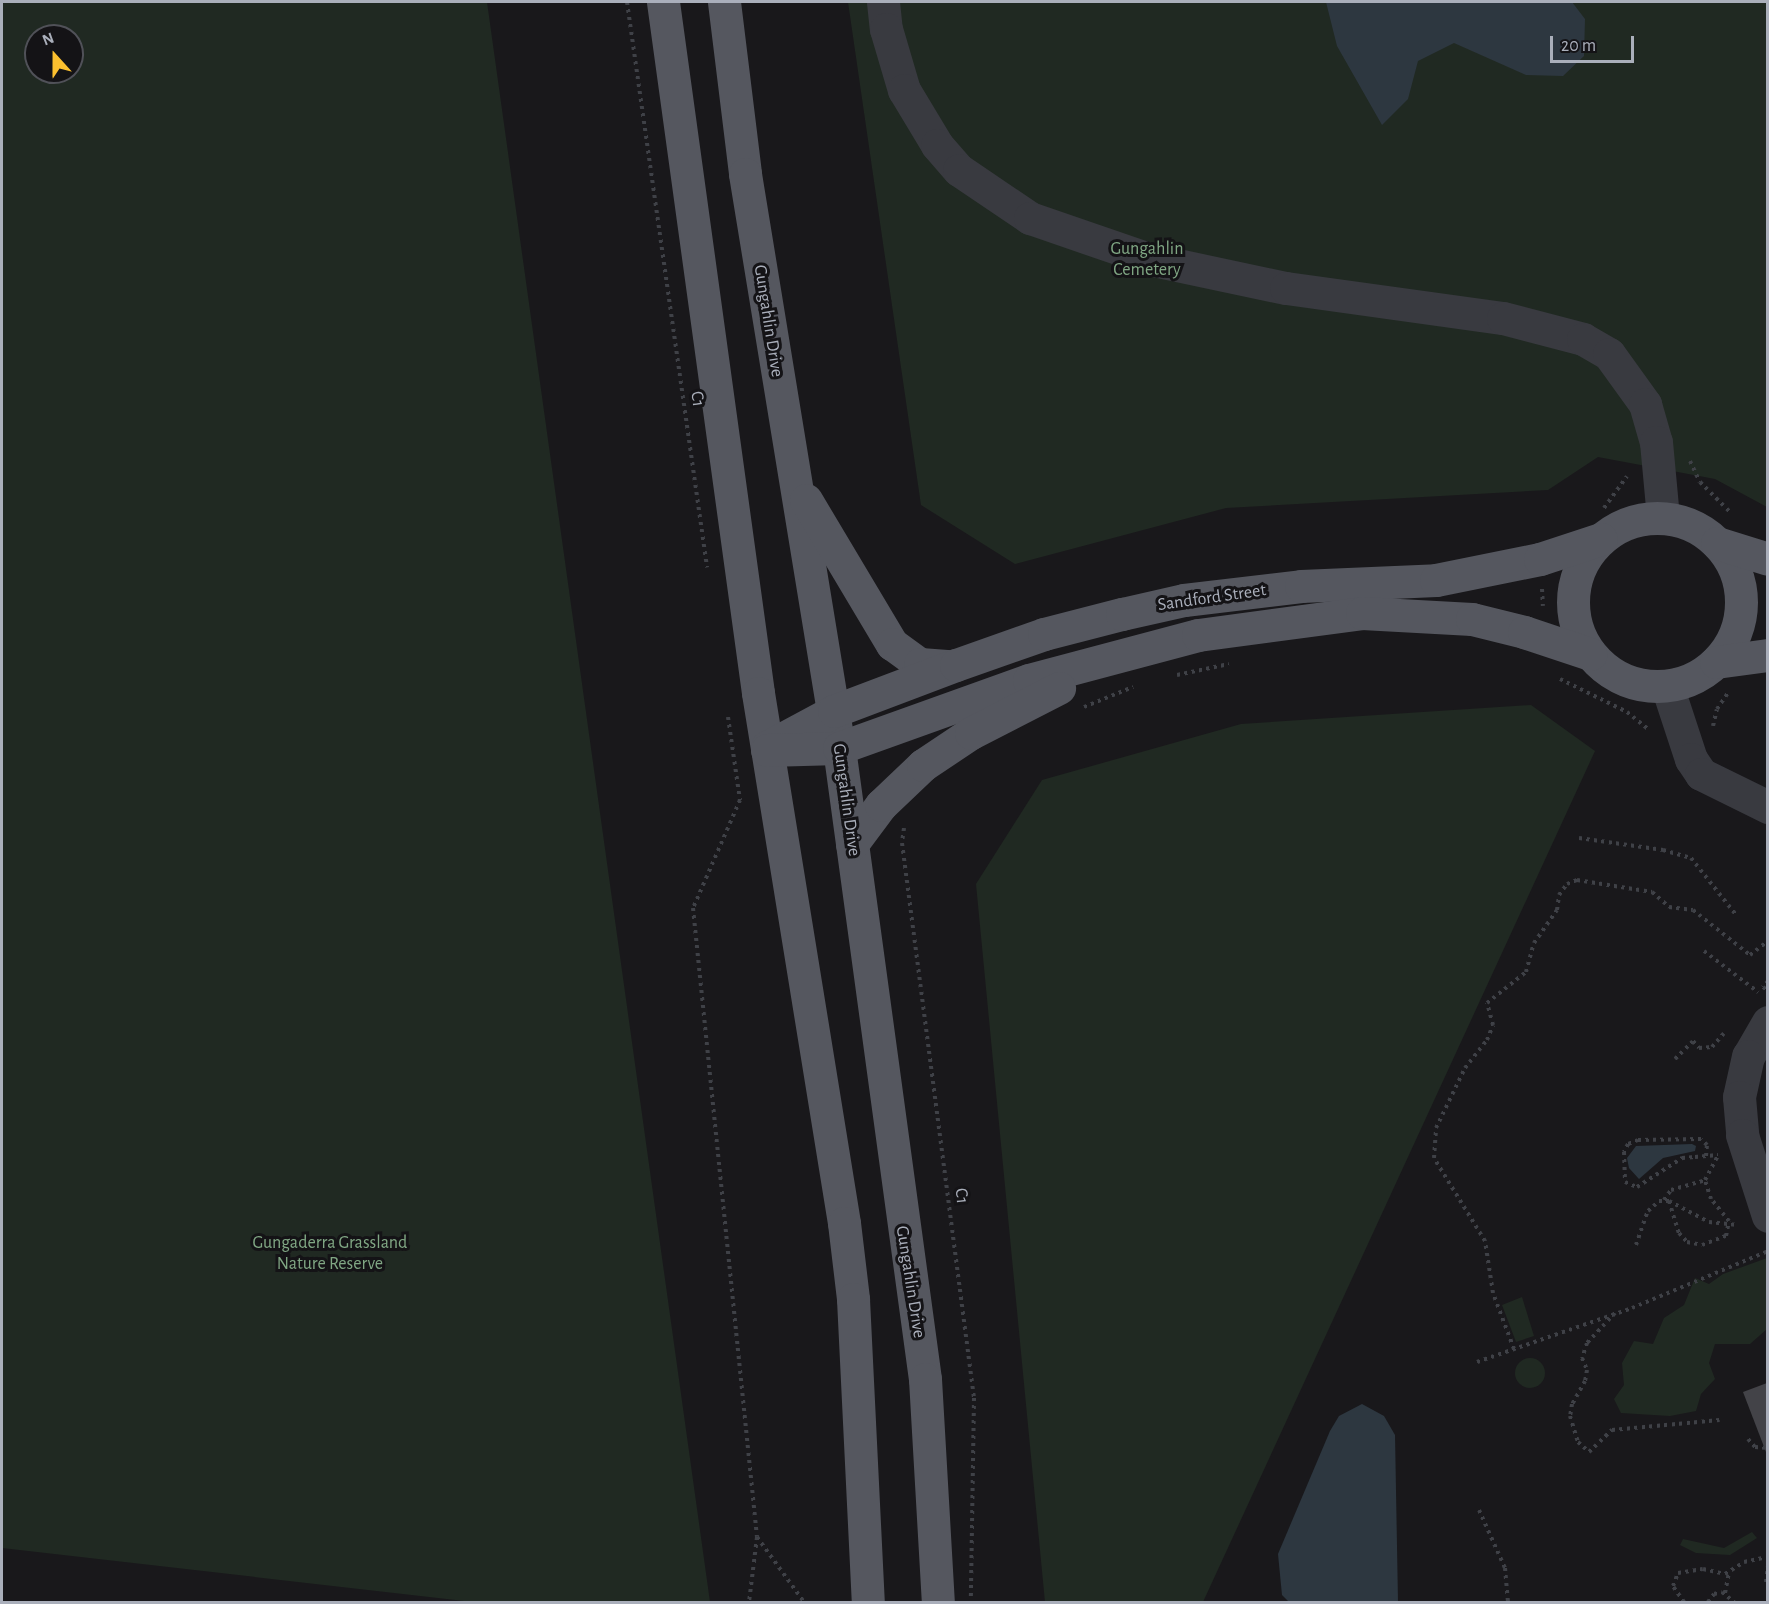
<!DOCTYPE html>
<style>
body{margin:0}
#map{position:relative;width:1769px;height:1604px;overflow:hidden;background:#19181b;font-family:"Alegreya Sans",sans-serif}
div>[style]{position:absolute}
.green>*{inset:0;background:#202922}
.round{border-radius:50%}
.water>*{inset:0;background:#2d3740}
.building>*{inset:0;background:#434348}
.path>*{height:4px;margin-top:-2px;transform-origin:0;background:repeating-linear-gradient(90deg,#3f4147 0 3px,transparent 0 7.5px)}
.minor>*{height:33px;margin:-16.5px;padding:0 16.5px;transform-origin:16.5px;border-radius:16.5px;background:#393a40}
.major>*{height:33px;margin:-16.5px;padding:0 16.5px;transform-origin:16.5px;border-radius:16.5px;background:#55575f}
.major>.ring{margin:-16.5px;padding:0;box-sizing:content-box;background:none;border:33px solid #55575f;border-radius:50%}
span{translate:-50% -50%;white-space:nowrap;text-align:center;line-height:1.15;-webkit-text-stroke:6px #141316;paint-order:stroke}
.park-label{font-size:18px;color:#80a784}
.street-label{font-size:18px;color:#aaafbb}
.frame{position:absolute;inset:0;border:3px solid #aaafbb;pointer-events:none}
.north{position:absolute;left:24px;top:24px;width:60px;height:60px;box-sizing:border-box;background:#141316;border:2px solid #505158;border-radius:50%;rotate:339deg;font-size:16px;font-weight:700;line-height:24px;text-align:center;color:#aaafbb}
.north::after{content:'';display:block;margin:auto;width:21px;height:27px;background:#fcc02f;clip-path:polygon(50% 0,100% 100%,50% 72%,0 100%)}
.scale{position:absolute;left:1550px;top:36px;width:84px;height:27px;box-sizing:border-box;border:3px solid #aaafbb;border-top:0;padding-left:8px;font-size:18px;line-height:21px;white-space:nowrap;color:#aaafbb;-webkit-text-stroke:4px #141316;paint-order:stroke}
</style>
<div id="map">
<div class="green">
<div style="clip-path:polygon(evenodd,2px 2px,487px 2px,710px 1602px,473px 1602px,2px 1548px,2px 2px,36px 36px,72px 36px,72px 72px,36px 72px,36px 36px)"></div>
<div style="clip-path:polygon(848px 2px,1767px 2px,1767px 507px,1715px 479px,1598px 457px,1548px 490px,1226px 508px,1015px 564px,921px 505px)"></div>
<div style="clip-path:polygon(1531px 705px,1595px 751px,1203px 1602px,1045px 1602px,976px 884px,1042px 780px,1241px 724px)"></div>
<div style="clip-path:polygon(1767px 1258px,1767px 1329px,1750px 1344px,1715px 1344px,1709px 1363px,1715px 1379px,1701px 1394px,1696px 1411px,1670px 1416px,1621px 1413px,1614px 1399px,1624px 1385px,1622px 1363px,1634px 1341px,1653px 1344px,1664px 1318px,1684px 1305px,1695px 1278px,1709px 1284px,1723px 1274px)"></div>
<div style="clip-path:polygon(1522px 1297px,1534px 1336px,1516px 1342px,1502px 1305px)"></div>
<div class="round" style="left:1515px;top:1358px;width:30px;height:30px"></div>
<div style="clip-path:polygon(1752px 1532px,1757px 1538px,1730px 1555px,1696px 1553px,1680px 1545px,1683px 1539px,1724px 1548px)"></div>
</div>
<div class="water">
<div style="clip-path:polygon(1326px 2px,1572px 2px,1585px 19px,1584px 56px,1563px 76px,1526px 75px,1454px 43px,1418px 61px,1408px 99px,1382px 125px,1337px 46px)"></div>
<div style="clip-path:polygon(1692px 1144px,1696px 1146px,1695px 1151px,1663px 1158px,1639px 1179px,1629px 1168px,1627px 1158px,1636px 1146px)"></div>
<div style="clip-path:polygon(1362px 1404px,1384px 1416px,1395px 1435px,1398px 1602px,1289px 1602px,1282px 1595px,1278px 1554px,1330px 1431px,1339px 1416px)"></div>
</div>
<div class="building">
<div style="clip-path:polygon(1767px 1383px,1767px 1451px,1766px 1452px,1743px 1392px)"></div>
</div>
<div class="path">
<div style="left:627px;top:2px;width:571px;rotate:81.94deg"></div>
<div style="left:1690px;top:461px;width:23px;rotate:65deg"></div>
<div style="left:1700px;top:482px;width:44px;rotate:45deg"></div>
<div style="left:1604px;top:508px;width:39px;rotate:-54deg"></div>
<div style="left:1542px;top:589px;width:17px;rotate:87deg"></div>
<div style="left:1177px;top:675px;width:53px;rotate:-11.9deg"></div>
<div style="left:1560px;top:679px;width:75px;rotate:26.2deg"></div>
<div style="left:1627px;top:712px;width:28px;rotate:39deg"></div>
<div style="left:1084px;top:707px;width:53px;rotate:-22.2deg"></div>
<div style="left:728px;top:717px;width:84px;rotate:81.8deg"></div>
<div style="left:1713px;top:726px;width:17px;rotate:-77deg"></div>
<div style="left:1717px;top:709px;width:22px;rotate:-56deg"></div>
<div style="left:740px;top:800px;width:118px;rotate:113.5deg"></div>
<div style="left:693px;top:908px;width:632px;rotate:84.19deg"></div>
<div style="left:757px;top:1537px;width:65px;rotate:97deg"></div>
<div style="left:904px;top:828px;width:15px;rotate:98deg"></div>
<div style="left:902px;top:843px;width:560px;rotate:82.61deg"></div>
<div style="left:974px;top:1398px;width:198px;rotate:90.9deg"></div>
<div style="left:1579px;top:838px;width:85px;rotate:8.1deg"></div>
<div style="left:1663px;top:850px;width:29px;rotate:16deg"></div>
<div style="left:1691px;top:858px;width:74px;rotate:51.6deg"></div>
<div style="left:1704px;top:951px;width:68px;rotate:37.2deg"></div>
<div style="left:1768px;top:981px;width:8px;rotate:130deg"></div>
<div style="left:1763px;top:987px;width:6px;rotate:39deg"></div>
<div style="left:1675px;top:1059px;width:25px;rotate:-45deg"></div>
<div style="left:1693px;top:1041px;width:9px;rotate:49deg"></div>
<div style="left:1699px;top:1048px;width:13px;rotate:-4deg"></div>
<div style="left:1712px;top:1047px;width:18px;rotate:-49deg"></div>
<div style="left:1706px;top:1156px;width:11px;rotate:-85deg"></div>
<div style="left:1707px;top:1145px;width:8px;rotate:-135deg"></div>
<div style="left:1701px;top:1139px;width:63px;rotate:179.1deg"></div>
<div style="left:1638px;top:1140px;width:11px;rotate:158deg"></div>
<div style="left:1628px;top:1144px;width:9px;rotate:117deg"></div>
<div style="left:1624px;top:1152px;width:30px;rotate:88deg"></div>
<div style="left:1625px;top:1182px;width:13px;rotate:23deg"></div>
<div style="left:1637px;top:1187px;width:54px;rotate:-32.8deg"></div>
<div style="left:1682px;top:1158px;width:13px;rotate:-4deg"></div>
<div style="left:1695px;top:1157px;width:23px;rotate:-5deg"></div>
<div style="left:1664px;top:1200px;width:12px;rotate:-55deg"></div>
<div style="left:1671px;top:1190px;width:35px;rotate:-16deg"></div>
<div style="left:1669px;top:1201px;width:34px;rotate:73deg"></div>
<div style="left:1679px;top:1233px;width:12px;rotate:48deg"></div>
<div style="left:1687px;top:1242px;width:15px;rotate:11deg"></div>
<div style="left:1702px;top:1245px;width:26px;rotate:-21deg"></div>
<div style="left:1726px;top:1236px;width:15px;rotate:-79deg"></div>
<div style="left:1729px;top:1221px;width:28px;rotate:-129deg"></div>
<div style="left:1711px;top:1199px;width:20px;rotate:-108deg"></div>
<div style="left:1705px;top:1180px;width:26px;rotate:-62deg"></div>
<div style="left:1636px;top:1245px;width:36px;rotate:-71deg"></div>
<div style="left:1648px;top:1211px;width:15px;rotate:-42deg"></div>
<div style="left:1659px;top:1201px;width:10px"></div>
<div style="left:1669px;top:1201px;width:45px;rotate:27.7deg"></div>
<div style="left:1709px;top:1222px;width:29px;rotate:6deg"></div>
<div style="left:1615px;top:1313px;width:41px;rotate:133deg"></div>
<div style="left:1587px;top:1343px;width:16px;rotate:108deg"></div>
<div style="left:1582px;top:1358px;width:13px;rotate:67deg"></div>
<div style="left:1587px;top:1370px;width:11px;rotate:100deg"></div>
<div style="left:1585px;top:1381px;width:26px;rotate:119deg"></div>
<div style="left:1572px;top:1404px;width:12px;rotate:99deg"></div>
<div style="left:1570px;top:1416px;width:27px;rotate:73deg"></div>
<div style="left:1578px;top:1442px;width:15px;rotate:42deg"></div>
<div style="left:1589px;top:1452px;width:32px;rotate:-44deg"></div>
<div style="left:1612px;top:1430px;width:108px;rotate:-5.3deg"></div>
<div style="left:1514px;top:1349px;width:60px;rotate:-110.6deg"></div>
<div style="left:1493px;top:1293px;width:53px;rotate:-98.7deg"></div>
<div style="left:1485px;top:1241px;width:97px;rotate:-121.6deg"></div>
<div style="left:1434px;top:1158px;width:30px;rotate:-86deg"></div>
<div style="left:1436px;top:1128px;width:67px;rotate:-64.2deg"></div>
<div style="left:1465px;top:1068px;width:36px;rotate:-52deg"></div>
<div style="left:1487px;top:1040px;width:16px;rotate:-68deg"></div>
<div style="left:1493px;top:1025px;width:23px;rotate:-105deg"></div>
<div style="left:1487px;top:1003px;width:50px;rotate:-38.5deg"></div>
<div style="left:1526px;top:972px;width:30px;rotate:-75deg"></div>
<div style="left:1534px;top:943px;width:40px;rotate:-55.1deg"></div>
<div style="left:1557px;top:910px;width:15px;rotate:-82deg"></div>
<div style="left:1559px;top:895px;width:14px;rotate:-54deg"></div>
<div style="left:1567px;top:884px;width:11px;rotate:-22deg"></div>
<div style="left:1577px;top:880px;width:76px;rotate:9.1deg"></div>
<div style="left:1652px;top:892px;width:23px;rotate:41deg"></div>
<div style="left:1669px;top:907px;width:24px;rotate:7deg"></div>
<div style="left:1693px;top:910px;width:73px;rotate:38.3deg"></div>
<div style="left:1750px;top:955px;width:23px;rotate:-38deg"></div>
<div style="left:1477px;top:1362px;width:164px;rotate:-19.2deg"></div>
<div style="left:1632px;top:1308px;width:147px;rotate:-22.7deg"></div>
<div style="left:1748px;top:1439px;width:11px;rotate:49deg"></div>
<div style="left:1755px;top:1447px;width:13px;rotate:4deg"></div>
<div style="left:1479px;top:1510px;width:64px;rotate:65.9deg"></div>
<div style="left:1505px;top:1568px;width:34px;rotate:85deg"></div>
<div style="left:757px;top:1537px;width:80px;rotate:54.1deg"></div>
<div style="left:1766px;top:1582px;width:16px;rotate:-83deg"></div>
<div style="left:1725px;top:1593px;width:20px;rotate:-79deg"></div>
<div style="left:1684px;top:1602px;width:19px;rotate:-125deg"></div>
<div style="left:1673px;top:1586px;width:14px;rotate:-69deg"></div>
<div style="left:1678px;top:1573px;width:25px;rotate:-9deg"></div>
<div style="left:1703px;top:1569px;width:23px;rotate:13deg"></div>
<div style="left:1725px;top:1574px;width:22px;rotate:-32deg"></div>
<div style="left:1744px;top:1562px;width:25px;rotate:-12deg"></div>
<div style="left:1708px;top:1602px;width:10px;rotate:-53deg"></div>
<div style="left:1714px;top:1594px;width:8px;rotate:-14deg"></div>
<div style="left:1722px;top:1592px;width:16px;rotate:40deg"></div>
</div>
<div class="minor">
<div style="left:883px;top:2px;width:27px;rotate:84deg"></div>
<div style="left:886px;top:29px;width:64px;rotate:73.6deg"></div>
<div style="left:904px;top:90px;width:64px;rotate:59deg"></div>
<div style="left:937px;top:145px;width:33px;rotate:49deg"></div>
<div style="left:959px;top:170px;width:86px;rotate:34.1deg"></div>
<div style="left:1030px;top:218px;width:126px;rotate:19deg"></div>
<div style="left:1149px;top:259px;width:140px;rotate:12deg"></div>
<div style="left:1286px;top:288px;width:219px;rotate:7.9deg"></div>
<div style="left:1503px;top:318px;width:83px;rotate:14.7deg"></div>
<div style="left:1583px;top:339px;width:30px;rotate:30deg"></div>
<div style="left:1609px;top:354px;width:62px;rotate:54.2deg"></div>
<div style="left:1645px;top:404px;width:40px;rotate:74deg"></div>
<div style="left:1656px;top:442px;width:76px;rotate:84.7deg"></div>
<div style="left:1667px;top:686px;width:77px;rotate:71.8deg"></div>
<div style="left:1691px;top:759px;width:18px;rotate:56deg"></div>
<div style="left:1701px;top:774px;width:75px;rotate:26.2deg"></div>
<div style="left:1768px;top:1022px;width:39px;rotate:120deg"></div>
<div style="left:1748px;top:1056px;width:42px;rotate:102.4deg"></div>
<div style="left:1739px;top:1097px;width:38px;rotate:85deg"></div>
<div style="left:1742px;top:1135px;width:85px;rotate:72.2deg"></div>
</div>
<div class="major">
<div style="left:663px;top:2px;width:697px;rotate:82.17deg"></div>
<div style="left:758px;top:693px;width:537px;rotate:80.78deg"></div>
<div style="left:844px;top:1223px;width:77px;rotate:83.2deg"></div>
<div style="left:853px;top:1299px;width:303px;rotate:87.2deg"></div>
<div style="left:724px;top:2px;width:173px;rotate:83deg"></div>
<div style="left:745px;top:174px;width:582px;rotate:80.7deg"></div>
<div style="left:839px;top:748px;width:637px;rotate:82.24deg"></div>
<div style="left:925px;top:1379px;width:223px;rotate:86.7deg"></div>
<div style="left:806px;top:500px;width:168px;rotate:59.2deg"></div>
<div style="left:892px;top:644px;width:34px;rotate:36deg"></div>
<div style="left:920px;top:664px;width:30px;rotate:4deg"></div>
<div class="ring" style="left:1573px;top:518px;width:135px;height:135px"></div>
<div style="left:1717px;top:543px;width:53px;rotate:17.4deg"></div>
<div style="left:1716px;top:662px;width:52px;rotate:-7.7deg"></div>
<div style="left:767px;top:747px;width:76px;rotate:-28.2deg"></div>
<div style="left:834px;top:711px;width:130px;rotate:-20.7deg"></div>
<div style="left:956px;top:665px;width:93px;rotate:-19.4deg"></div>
<div style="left:1044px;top:634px;width:81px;rotate:-14.4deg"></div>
<div style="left:1122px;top:614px;width:64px;rotate:-12.7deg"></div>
<div style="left:1184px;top:600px;width:118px;rotate:-6.8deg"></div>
<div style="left:1301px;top:586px;width:135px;rotate:-2.5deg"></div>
<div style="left:1436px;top:580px;width:106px;rotate:-11.4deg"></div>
<div style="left:1540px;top:559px;width:64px;rotate:-18.2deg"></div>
<div style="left:767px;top:750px;width:72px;rotate:-1.6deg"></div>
<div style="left:839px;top:748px;width:202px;rotate:-19.7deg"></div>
<div style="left:1029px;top:680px;width:175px;rotate:-14.9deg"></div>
<div style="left:1198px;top:635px;width:165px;rotate:-7.6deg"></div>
<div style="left:1362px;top:613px;width:110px;rotate:3.1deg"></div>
<div style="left:1472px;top:619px;width:54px;rotate:14deg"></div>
<div style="left:1524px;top:632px;width:70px;rotate:18.4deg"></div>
<div style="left:852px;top:844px;width:49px;rotate:-53.4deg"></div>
<div style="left:881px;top:805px;width:58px;rotate:-43.6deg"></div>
<div style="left:923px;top:765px;width:58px;rotate:-33.7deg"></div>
<div style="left:971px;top:733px;width:99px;rotate:-27.1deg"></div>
</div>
<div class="park-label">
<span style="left:1147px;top:260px">Gungahlin<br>Cemetery</span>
<span style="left:330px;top:1254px">Gungaderra Grassland<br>Nature Reserve</span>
</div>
<div class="street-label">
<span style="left:768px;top:321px;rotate:81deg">Gungahlin Drive</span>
<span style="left:697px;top:399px;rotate:82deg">C1</span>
<span style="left:1212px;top:598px;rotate:-8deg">Sandford Street</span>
<span style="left:846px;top:800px;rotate:82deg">Gungahlin Drive</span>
<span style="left:961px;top:1196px;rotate:83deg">C1</span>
<span style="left:910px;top:1282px;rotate:81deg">Gungahlin Drive</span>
</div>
<div class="frame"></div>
<div class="north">N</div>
<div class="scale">20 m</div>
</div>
